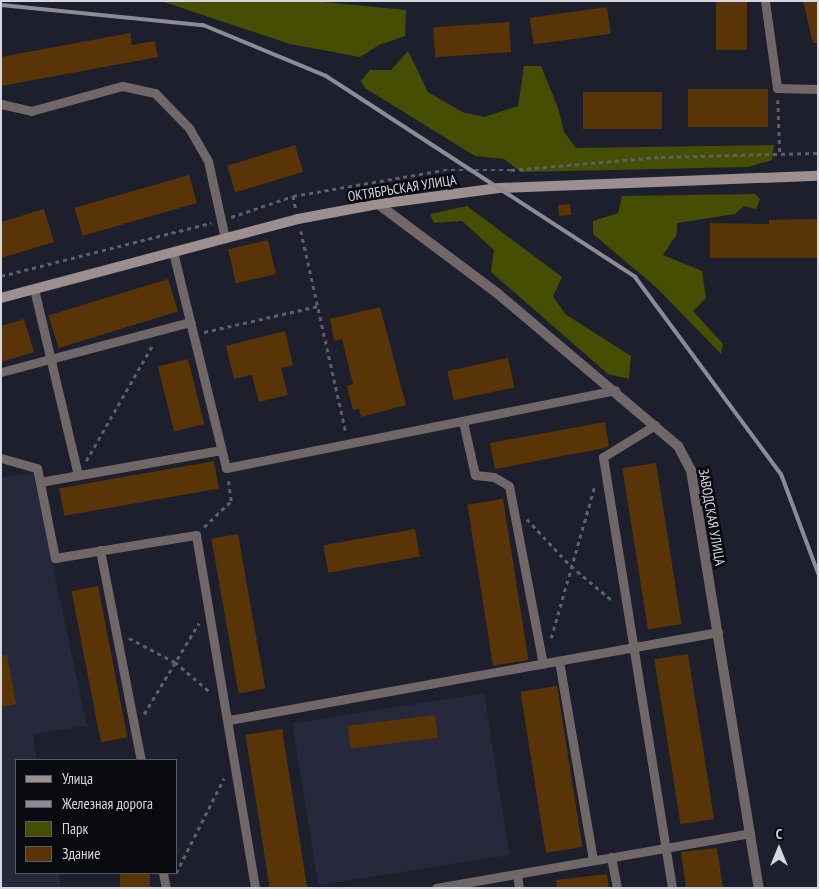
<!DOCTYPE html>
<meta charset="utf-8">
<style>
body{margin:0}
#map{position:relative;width:819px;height:889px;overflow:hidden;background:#1e1f2c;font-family:"PT Sans Narrow",sans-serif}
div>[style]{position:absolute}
.built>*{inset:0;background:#26283b;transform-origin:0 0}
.green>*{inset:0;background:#464e04}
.building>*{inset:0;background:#583407;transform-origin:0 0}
.path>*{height:2.5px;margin-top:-1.25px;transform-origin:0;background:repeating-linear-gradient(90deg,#5e5f6b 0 4px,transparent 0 8px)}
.service>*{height:9px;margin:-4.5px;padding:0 4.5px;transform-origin:4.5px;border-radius:4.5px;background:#706768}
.minor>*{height:10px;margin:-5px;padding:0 5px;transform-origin:5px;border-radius:5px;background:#706768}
.secondary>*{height:10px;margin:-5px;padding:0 5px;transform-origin:5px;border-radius:5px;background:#9d8f90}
.rail>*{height:4px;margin:-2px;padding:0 2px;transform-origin:2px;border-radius:2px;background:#8b8c97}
span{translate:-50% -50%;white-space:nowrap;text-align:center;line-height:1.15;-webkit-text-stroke:5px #090a0f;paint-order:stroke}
.street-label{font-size:14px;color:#d5d7e0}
.frame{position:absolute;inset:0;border:2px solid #d5d7e0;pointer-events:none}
.legend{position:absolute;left:15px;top:759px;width:162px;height:115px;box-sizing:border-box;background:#090a0f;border:1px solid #5b5c63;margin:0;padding:6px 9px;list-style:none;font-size:15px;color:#d5d7e0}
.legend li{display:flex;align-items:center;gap:10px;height:25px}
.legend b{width:25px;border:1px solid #5b5c63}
.north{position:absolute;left:754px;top:824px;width:50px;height:50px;-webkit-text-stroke:4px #090a0f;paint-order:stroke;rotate:0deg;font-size:14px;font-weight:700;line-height:20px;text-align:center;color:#d5d7e0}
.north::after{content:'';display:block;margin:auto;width:18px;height:22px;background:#d5d7e0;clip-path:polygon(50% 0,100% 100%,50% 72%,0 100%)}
</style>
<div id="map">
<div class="built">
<div style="clip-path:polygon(33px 473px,87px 726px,33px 734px,37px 760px,16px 760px,16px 873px,59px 873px,61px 888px,1px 888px,1px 477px)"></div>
<div style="left:484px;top:693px;width:164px;height:194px;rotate:81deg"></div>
</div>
<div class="green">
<div style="clip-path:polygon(161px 1px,312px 1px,406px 10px,405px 36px,379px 45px,360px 57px,290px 44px)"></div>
<div style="clip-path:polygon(408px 51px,428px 92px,462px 112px,484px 117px,518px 106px,524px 66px,541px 66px,558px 108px,564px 132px,576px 148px,774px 145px,772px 160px,748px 167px,521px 172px,504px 159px,475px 156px,365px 88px,361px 81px,370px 70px,391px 70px)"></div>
<div style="clip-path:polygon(755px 194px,760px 199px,756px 209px,744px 206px,735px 214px,677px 223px,677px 234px,663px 255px,702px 271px,706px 298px,693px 311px,723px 344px,721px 354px,657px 288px,593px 234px,593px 221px,618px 213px,622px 196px)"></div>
<div style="clip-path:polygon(467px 206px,562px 277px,553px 296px,565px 314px,631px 356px,629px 379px,608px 374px,491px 272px,494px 250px,462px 221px,434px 223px,430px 214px)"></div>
</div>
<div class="building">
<div style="left:716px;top:1px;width:31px;height:49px"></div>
<div style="clip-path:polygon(803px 1px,818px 1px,818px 43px,813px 43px)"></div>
<div style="left:607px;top:7px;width:27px;height:78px;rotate:82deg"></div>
<div style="left:509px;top:22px;width:30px;height:76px;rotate:86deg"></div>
<div style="clip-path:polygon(130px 33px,132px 45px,155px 41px,158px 57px,1px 86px,1px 57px)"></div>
<div style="left:688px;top:89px;width:80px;height:38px"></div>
<div style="left:583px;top:92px;width:79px;height:37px"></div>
<div style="left:295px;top:145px;width:28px;height:71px;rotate:73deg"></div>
<div style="left:189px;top:175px;width:29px;height:119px;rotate:74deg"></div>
<div style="left:570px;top:204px;width:11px;height:12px;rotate:85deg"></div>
<div style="clip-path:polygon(44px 209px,54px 242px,1px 258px,1px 222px)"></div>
<div style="clip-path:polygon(818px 219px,818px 258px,710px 258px,710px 223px,769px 224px,769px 220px)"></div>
<div style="left:268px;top:240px;width:35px;height:41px;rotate:77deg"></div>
<div style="left:168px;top:279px;width:34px;height:125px;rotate:73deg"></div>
<div style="clip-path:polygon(380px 307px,406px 405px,361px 417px,359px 409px,353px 410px,347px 386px,353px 384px,342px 339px,334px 341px,330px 319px)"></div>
<div style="clip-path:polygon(24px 319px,34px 352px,1px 362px,1px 326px)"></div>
<div style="clip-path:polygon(285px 331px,293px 365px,281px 368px,288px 395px,259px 402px,252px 375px,234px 379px,226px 346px)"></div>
<div style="left:508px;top:358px;width:30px;height:62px;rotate:78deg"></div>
<div style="left:188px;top:359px;width:67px;height:31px;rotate:76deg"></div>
<div style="clip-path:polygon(605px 422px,609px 446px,605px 448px,495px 469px,490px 443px)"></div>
<div style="left:214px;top:461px;width:28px;height:157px;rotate:80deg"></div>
<div style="left:656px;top:463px;width:163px;height:34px;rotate:81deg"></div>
<div style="left:503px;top:499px;width:163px;height:36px;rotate:81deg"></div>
<div style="left:415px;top:529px;width:28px;height:93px;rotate:80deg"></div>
<div style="left:238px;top:534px;width:157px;height:27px;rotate:80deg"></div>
<div style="left:98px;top:586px;width:154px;height:27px;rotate:79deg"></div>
<div style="left:688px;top:654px;width:167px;height:34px;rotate:81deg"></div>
<div style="clip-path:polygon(7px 655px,16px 704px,1px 707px,1px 656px)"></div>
<div style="left:557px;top:686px;width:163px;height:37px;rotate:81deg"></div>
<div style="left:435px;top:715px;width:23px;height:88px;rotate:83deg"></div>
<div style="left:282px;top:729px;width:161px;height:37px;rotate:81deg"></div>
<div style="clip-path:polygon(717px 848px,723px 888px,686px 888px,681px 852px)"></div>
<div style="left:120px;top:873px;width:30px;height:15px"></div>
<div style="clip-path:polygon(607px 874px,609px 888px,557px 888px,556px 880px)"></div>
</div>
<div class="path">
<div style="left:778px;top:100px;width:54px;rotate:87.9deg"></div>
<div style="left:293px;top:196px;width:13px;rotate:77deg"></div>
<div style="left:231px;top:217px;width:65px;rotate:-18.7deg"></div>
<div style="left:293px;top:196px;width:152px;rotate:-9.8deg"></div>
<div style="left:443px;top:170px;width:68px"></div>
<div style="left:511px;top:170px;width:151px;rotate:-5deg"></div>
<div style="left:661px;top:157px;width:157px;rotate:-1.5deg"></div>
<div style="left:301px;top:231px;width:207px;rotate:77.4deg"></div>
<div style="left:1px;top:276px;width:217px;rotate:-14.2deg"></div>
<div style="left:204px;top:332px;width:117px;rotate:-12.8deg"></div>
<div style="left:86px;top:461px;width:135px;rotate:-60.2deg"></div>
<div style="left:527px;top:519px;width:64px;rotate:46.9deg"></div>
<div style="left:571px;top:566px;width:56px;rotate:39.9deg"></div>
<div style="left:204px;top:527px;width:37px;rotate:-44deg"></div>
<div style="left:231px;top:501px;width:22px;rotate:-98deg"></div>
<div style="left:129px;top:638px;width:52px;rotate:27.6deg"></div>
<div style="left:175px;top:662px;width:45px;rotate:40.5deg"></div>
<div style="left:551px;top:638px;width:159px;rotate:-74deg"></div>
<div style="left:144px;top:714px;width:106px;rotate:-58.9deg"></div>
<div style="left:176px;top:873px;width:106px;rotate:-63.2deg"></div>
</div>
<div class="service">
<div style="left:765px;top:1px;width:88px;rotate:82.1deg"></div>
<div style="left:777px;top:88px;width:41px;rotate:1.4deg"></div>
<div style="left:1px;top:104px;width:31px;rotate:13deg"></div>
<div style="left:31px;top:111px;width:94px;rotate:-15.4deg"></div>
<div style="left:122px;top:86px;width:34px;rotate:12deg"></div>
<div style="left:155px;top:93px;width:49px;rotate:45.8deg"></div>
<div style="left:189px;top:128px;width:38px;rotate:60deg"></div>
<div style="left:208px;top:161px;width:79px;rotate:77.6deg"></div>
<div style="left:173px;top:252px;width:222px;rotate:76.2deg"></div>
<div style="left:226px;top:468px;width:397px;rotate:-11.3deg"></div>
<div style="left:34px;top:289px;width:191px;rotate:76.7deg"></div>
<div style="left:1px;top:372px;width:196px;rotate:-14.8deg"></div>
<div style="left:463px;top:422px;width:54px;rotate:77.2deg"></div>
<div style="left:475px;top:475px;width:19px;rotate:6deg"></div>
<div style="left:494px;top:477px;width:17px;rotate:31deg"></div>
<div style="left:509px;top:486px;width:181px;rotate:79.2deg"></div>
<div style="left:655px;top:425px;width:61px;rotate:148.4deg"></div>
<div style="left:603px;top:457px;width:436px;rotate:80.9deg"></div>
<div style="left:1px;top:458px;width:37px;rotate:16deg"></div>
<div style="left:37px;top:468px;width:92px;rotate:78.7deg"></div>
<div style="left:55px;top:558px;width:143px;rotate:-9.3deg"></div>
<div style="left:196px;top:535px;width:358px;rotate:80.5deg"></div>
<div style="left:40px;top:482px;width:184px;rotate:-10deg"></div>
<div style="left:100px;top:550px;width:214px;rotate:79deg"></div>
<div style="left:559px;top:661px;width:202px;rotate:80.3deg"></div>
<div style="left:229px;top:720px;width:497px;rotate:-10.2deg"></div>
<div style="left:611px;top:857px;width:32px;rotate:79deg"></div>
<div style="left:163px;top:873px;width:15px;rotate:79deg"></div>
<div style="left:517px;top:874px;width:14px;rotate:82deg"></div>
<div style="left:436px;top:888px;width:319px;rotate:-9.9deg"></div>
</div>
<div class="minor">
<div style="left:378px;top:204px;width:149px;rotate:36.8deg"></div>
<div style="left:497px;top:293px;width:237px;rotate:40.2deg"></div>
<div style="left:678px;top:446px;width:27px;rotate:62deg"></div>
<div style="left:691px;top:470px;width:423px;rotate:80.8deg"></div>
</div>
<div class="secondary">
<div style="left:1px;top:298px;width:307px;rotate:-14.9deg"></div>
<div style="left:298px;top:219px;width:81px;rotate:-10.6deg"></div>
<div style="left:378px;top:204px;width:122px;rotate:-7.5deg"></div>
<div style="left:499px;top:188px;width:319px;rotate:-2.2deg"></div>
</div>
<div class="rail">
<div style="left:1px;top:5px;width:203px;rotate:5.7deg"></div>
<div style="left:203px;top:25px;width:133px;rotate:22.5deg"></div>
<div style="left:326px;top:76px;width:369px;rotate:33deg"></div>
<div style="left:635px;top:277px;width:245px;rotate:53.5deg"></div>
<div style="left:781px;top:474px;width:106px;rotate:69.5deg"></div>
</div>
<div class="street-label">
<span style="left:402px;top:188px;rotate:-9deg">ОКТЯБРЬСКАЯ УЛИЦА</span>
<span style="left:712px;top:517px;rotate:80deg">ЗАВОДСКАЯ УЛИЦА</span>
</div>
<div class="frame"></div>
<ul class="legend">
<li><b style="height:6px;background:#9d8f90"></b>Улица</li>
<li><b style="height:6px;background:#8b8c97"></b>Железная дорога</li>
<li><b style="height:14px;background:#464e04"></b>Парк</li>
<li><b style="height:14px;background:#583407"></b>Здание</li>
</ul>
<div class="north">С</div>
</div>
